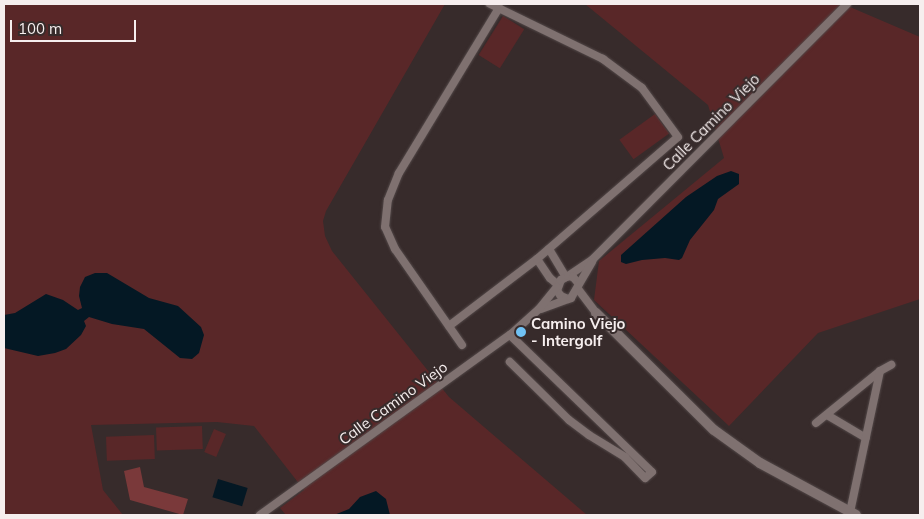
<!DOCTYPE html>
<style>
body{margin:0}
#map{position:relative;width:924px;height:519px;overflow:hidden;background:#372b2b;font-family:Mulish,sans-serif}
div>[style]{position:absolute}
.green>*{inset:0;background:#592728;transform-origin:0 0}
.water>*{inset:0;background:#041824;transform-origin:0 0}
.building>*{inset:0;background:#7a393a}
.roads{filter:drop-shadow(0 0 1px #524848) drop-shadow(0 0 1px #524848)}
.minor>*{height:8px;margin:-4px;padding:0 4px;transform-origin:4px;border-radius:4px;background:#7f7170}
.tertiary>*{height:10px;margin:-5px;padding:0 5px;transform-origin:5px;border-radius:5px;background:#7f7170}
.dots>*{width:14px;height:14px;translate:-50% -50%;box-sizing:border-box;border:2px solid #372b2b;border-radius:50%}
span{translate:-50% -50%;white-space:nowrap;text-align:center;line-height:1.15;-webkit-text-stroke:4px #372b2b;paint-order:stroke}
.street-label{font-size:15px;color:#f6eeee}
.poi-label{font-size:15px;color:#f6eeee;font-weight:700}
.left{translate:0 -50%;text-align:left}
.frame{position:absolute;inset:0;border:5px solid #f6eeee;pointer-events:none}
.scale{position:absolute;left:10px;top:20px;width:126px;height:22px;box-sizing:border-box;border:2px solid #f6eeee;border-top:0;padding-left:6px;font-size:15px;line-height:18px;white-space:nowrap;color:#f6eeee;-webkit-text-stroke:4px #372b2b;paint-order:stroke}
</style>
<div id="map">
<div class="green">
<div style="clip-path:polygon(4px 4px,445px 4px,326px 211px,323px 221px,325px 236px,332px 251px,449px 397px,587px 515px,286px 515px,280px 508px,304px 490px,254px 426px,217px 422px,91px 425px,103px 490px,123px 515px,4px 515px)"></div>
<div style="clip-path:polygon(585px 4px,843px 4px,920px 37px,920px 299px,818px 333px,729px 426px,594px 300px,599px 261px,724px 158px,708px 105px)"></div>
<div style="left:503px;top:16px;width:25px;height:46px;rotate:32deg"></div>
<div style="left:655px;top:114px;width:24px;height:44px;rotate:54deg"></div>
<div style="left:202px;top:426px;width:23px;height:46px;rotate:88deg"></div>
<div style="left:214px;top:429px;width:13px;height:25px;rotate:23deg"></div>
<div style="left:154px;top:435px;width:24px;height:48px;rotate:88deg"></div>
</div>
<div class="water">
<div style="clip-path:polygon(731px 171px,739px 174px,739px 184px,718px 199px,714px 210px,690px 240px,682px 258px,679px 260px,665px 258px,642px 260px,626px 264px,621px 262px,621px 255px,686px 197px,717px 176px)"></div>
<div style="clip-path:polygon(95px 273px,107px 273px,149px 298px,178px 306px,201px 327px,204px 335px,199px 353px,192px 359px,180px 358px,144px 329px,112px 324px,89px 317px,84px 321px,86px 326px,81px 335px,66px 349px,55px 353px,38px 356px,4px 348px,4px 315px,15px 313px,46px 294px,63px 300px,78px 310px,82px 308px,79px 296px,80px 287px,85px 277px)"></div>
<div style="left:218px;top:479px;width:31px;height:19px;rotate:17deg"></div>
<div style="clip-path:polygon(376px 491px,386px 499px,390px 515px,334px 515px,349px 509px,360px 497px)"></div>
</div>
<div class="building">
<div style="clip-path:polygon(140px 467px,144px 487px,188px 499px,183px 515px,130px 500px,124px 471px)"></div>
</div>
<div class="roads">
<div class="minor">
<div style="left:549px;top:249px;width:33px;rotate:59deg"></div>
<div style="left:537px;top:259px;width:23px;rotate:56deg"></div>
<div style="left:550px;top:278px;width:11px;rotate:41deg"></div>
<div style="left:568px;top:276px;width:30px;rotate:-34deg"></div>
<div style="left:593px;top:259px;width:360px;rotate:-45.1deg"></div>
<div style="left:578px;top:289px;width:30px;rotate:53deg"></div>
<div style="left:568px;top:299px;width:8px;rotate:-157deg"></div>
<div style="left:561px;top:296px;width:6px;rotate:-129deg"></div>
<div style="left:557px;top:291px;width:12px;rotate:-70deg"></div>
<div style="left:561px;top:280px;width:8px;rotate:-30deg"></div>
<div style="left:568px;top:276px;width:5px;rotate:11deg"></div>
<div style="left:573px;top:277px;width:9px;rotate:49deg"></div>
<div style="left:541px;top:309px;width:32px;rotate:-20deg"></div>
<div style="left:571px;top:298px;width:42px;rotate:-59.7deg"></div>
<div style="left:449px;top:326px;width:111px;rotate:-37.3deg"></div>
<div style="left:537px;top:259px;width:186px;rotate:-40.9deg"></div>
<div style="left:678px;top:137px;width:61px;rotate:-126.3deg"></div>
<div style="left:642px;top:88px;width:49px;rotate:-143.4deg"></div>
<div style="left:603px;top:59px;width:126px;rotate:-154deg"></div>
<div style="left:510px;top:335px;width:197px;rotate:44deg"></div>
<div style="left:652px;top:472px;width:9px;rotate:139deg"></div>
<div style="left:645px;top:478px;width:29px;rotate:-134deg"></div>
<div style="left:625px;top:457px;width:42px;rotate:-148.6deg"></div>
<div style="left:589px;top:435px;width:25px;rotate:-143deg"></div>
<div style="left:569px;top:420px;width:83px;rotate:-135.5deg"></div>
<div style="left:462px;top:345px;width:117px;rotate:-124.9deg"></div>
<div style="left:395px;top:249px;width:24px;rotate:-114deg"></div>
<div style="left:385px;top:227px;width:27px;rotate:-84deg"></div>
<div style="left:388px;top:200px;width:29px;rotate:-68deg"></div>
<div style="left:399px;top:173px;width:193px;rotate:-58.8deg"></div>
<div style="left:880px;top:371px;width:13px;rotate:-29deg"></div>
<div style="left:827px;top:415px;width:45px;rotate:30.5deg"></div>
<div style="left:816px;top:423px;width:82px;rotate:-39.1deg"></div>
<div style="left:880px;top:371px;width:144px;rotate:102deg"></div>
<div style="left:260px;top:515px;width:308px;rotate:-35.8deg"></div>
<div style="left:510px;top:335px;width:39px;rotate:-42deg"></div>
<div style="left:539px;top:309px;width:28px;rotate:-51deg"></div>
</div>
<div class="tertiary">
<div style="left:596px;top:313px;width:166px;rotate:44.8deg"></div>
<div style="left:714px;top:430px;width:57px;rotate:35.7deg"></div>
<div style="left:760px;top:463px;width:109px;rotate:28.4deg"></div>
</div>
</div>
<div class="dots">
<div style="left:521px;top:332px;background:#70c2f4"></div>
</div>
<div class="street-label">
<span style="left:711px;top:122px;rotate:-45deg">Calle Camino Viejo</span>
<span style="left:393px;top:403px;rotate:-36deg">Calle Camino Viejo</span>
</div>
<div class="poi-label">
<span class="left" style="left:531px;top:332px">Camino Viejo<br>- Intergolf</span>
</div>
<div class="frame"></div>
<div class="scale">100 m</div>
</div>
